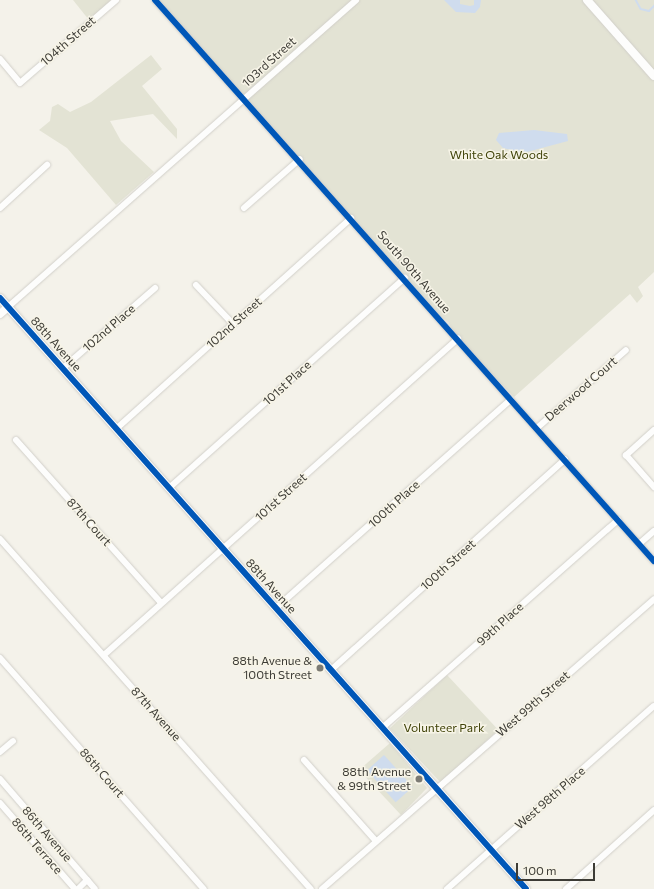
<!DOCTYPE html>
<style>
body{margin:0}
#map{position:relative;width:654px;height:889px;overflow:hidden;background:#f4f2ea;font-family:Commissioner,sans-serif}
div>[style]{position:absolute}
.green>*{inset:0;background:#e3e3d4;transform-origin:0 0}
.water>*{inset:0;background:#cfdcee;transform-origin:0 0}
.stream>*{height:1.5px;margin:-0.75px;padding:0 0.75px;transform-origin:0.75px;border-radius:0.75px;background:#cfdcee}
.roads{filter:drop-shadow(0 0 1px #d1cfc9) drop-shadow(0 0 1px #d1cfc9)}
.minor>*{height:6px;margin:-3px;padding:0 3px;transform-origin:3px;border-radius:3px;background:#fdfdfc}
.tertiary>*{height:8px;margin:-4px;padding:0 4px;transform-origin:4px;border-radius:4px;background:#fdfdfc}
.cycleway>*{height:6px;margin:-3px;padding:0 3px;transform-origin:3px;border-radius:3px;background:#0057b8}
.dots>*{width:11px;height:11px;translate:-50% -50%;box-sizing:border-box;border:2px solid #f7f4e7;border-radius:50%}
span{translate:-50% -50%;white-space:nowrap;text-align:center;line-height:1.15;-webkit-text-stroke:3px #f7f4e7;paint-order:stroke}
.street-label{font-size:12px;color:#3c3b35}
.park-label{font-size:12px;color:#404309}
.poi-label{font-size:12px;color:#3c3b35}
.right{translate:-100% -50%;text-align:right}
.scale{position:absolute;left:516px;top:863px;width:79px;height:18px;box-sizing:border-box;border:2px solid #3c3b35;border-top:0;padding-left:5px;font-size:12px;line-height:14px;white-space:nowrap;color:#3c3b35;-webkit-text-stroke:3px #f7f4e7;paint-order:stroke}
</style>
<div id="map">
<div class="green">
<div style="clip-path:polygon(73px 0,111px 0,89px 20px)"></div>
<div style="clip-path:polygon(155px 0,654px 0,654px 272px,638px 287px,643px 296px,637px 303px,630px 294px,514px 397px,458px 339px,448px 322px,427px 306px)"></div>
<div style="clip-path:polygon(151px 55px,162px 69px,142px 86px,177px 129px,177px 139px,153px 114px,110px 121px,121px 141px,154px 172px,116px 205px,67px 148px,39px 130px,50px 121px,52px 107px,58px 104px,70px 112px,91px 102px)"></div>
<div style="left:447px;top:675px;width:75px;height:78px;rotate:47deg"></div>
<div style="clip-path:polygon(390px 743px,427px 788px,401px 815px,359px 770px)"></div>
</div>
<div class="water">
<div style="clip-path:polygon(444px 0,460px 0,460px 4px,470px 6px,474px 5px,474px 0,481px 0,480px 7px,475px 13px,456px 12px)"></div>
<div style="clip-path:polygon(534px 130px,567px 134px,568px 141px,523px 153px,503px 148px,496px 140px,499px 133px)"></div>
<div style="left:384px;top:755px;width:43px;height:23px;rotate:48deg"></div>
</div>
<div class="stream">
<div style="left:636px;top:0;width:10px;rotate:61deg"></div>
<div style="left:641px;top:9px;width:8px;rotate:14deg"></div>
<div style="left:649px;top:11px;width:7px;rotate:-45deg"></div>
</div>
<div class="roads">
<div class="minor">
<div style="left:155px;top:0;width:751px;rotate:48.35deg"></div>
<div style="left:0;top:59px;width:31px;rotate:50deg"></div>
<div style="left:20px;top:83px;width:127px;rotate:-40.8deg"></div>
<div style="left:0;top:208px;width:64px;rotate:-42.5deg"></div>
<div style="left:244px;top:208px;width:74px;rotate:-41.2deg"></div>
<div style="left:196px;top:285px;width:54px;rotate:46.5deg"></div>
<div style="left:8px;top:307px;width:464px;rotate:-41.4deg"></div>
<div style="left:63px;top:368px;width:122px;rotate:-41deg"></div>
<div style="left:537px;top:428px;width:118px;rotate:-41.2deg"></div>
<div style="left:116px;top:429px;width:316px;rotate:-41.9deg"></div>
<div style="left:654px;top:430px;width:38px;rotate:138deg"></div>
<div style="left:626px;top:455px;width:43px;rotate:48.8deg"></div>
<div style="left:16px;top:440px;width:218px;rotate:48.3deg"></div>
<div style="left:169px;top:488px;width:316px;rotate:-41.7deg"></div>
<div style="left:0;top:539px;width:468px;rotate:48.4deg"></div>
<div style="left:639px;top:544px;width:20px;rotate:-41deg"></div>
<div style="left:276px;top:608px;width:314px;rotate:-41.6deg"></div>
<div style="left:104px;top:655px;width:475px;rotate:-41.8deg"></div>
<div style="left:0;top:658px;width:308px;rotate:48.6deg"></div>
<div style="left:331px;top:670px;width:315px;rotate:-42deg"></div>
<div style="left:382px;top:728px;width:315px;rotate:-41.4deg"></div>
<div style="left:0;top:752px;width:17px;rotate:-40deg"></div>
<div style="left:304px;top:760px;width:108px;rotate:48.4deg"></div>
<div style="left:0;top:779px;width:145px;rotate:49.2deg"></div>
<div style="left:0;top:803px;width:114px;rotate:48.9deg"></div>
<div style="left:78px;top:889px;width:13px;rotate:-45deg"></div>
<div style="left:322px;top:889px;width:441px;rotate:-41.1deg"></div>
<div style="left:447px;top:889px;width:276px;rotate:-41.5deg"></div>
<div style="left:566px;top:889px;width:118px;rotate:-41.9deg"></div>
</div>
<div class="tertiary">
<div style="left:587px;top:0;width:101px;rotate:48.6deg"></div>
<div style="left:0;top:298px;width:791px;rotate:48.33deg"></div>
<div style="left:0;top:314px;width:11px;rotate:-41deg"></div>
</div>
</div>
<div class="cycleway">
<div style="left:155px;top:0;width:751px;rotate:48.35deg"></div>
<div style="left:0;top:298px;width:791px;rotate:48.33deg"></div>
</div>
<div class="dots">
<div style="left:320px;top:668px;background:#7c7b74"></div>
<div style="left:419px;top:779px;background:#7c7b74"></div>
</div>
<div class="street-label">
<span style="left:68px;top:41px;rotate:-41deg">104th Street</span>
<span style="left:269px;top:62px;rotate:-42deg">103rd Street</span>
<span style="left:414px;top:272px;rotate:49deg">South 90th Avenue</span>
<span style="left:234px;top:323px;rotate:-42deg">102nd Street</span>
<span style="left:109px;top:328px;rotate:-41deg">102nd Place</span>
<span style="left:56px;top:344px;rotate:48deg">88th Avenue</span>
<span style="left:287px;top:383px;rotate:-42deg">101st Place</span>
<span style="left:581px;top:389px;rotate:-41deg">Deerwood Court</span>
<span style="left:281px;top:497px;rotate:-42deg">101st Street</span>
<span style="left:394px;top:504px;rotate:-42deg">100th Place</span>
<span style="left:89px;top:522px;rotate:48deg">87th Court</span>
<span style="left:448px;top:565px;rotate:-42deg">100th Street</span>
<span style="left:271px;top:586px;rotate:48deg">88th Avenue</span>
<span style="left:500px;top:624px;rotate:-42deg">99th Place</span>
<span style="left:533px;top:704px;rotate:-41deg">West 99th Street</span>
<span style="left:156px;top:714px;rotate:48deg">87th Avenue</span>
<span style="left:102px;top:773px;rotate:49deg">86th Court</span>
<span style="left:550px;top:798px;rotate:-41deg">West 98th Place</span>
<span style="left:47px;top:834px;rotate:49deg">86th Avenue</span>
<span style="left:37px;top:846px;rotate:49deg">86th Terrace</span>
</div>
<div class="park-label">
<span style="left:499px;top:155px">White Oak Woods</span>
<span style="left:444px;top:728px">Volunteer Park</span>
</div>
<div class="poi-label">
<span class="right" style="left:312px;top:668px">88th Avenue &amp;<br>100th Street</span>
<span class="right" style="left:411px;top:779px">88th Avenue<br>&amp; 99th Street</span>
</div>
<div class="scale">100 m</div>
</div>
